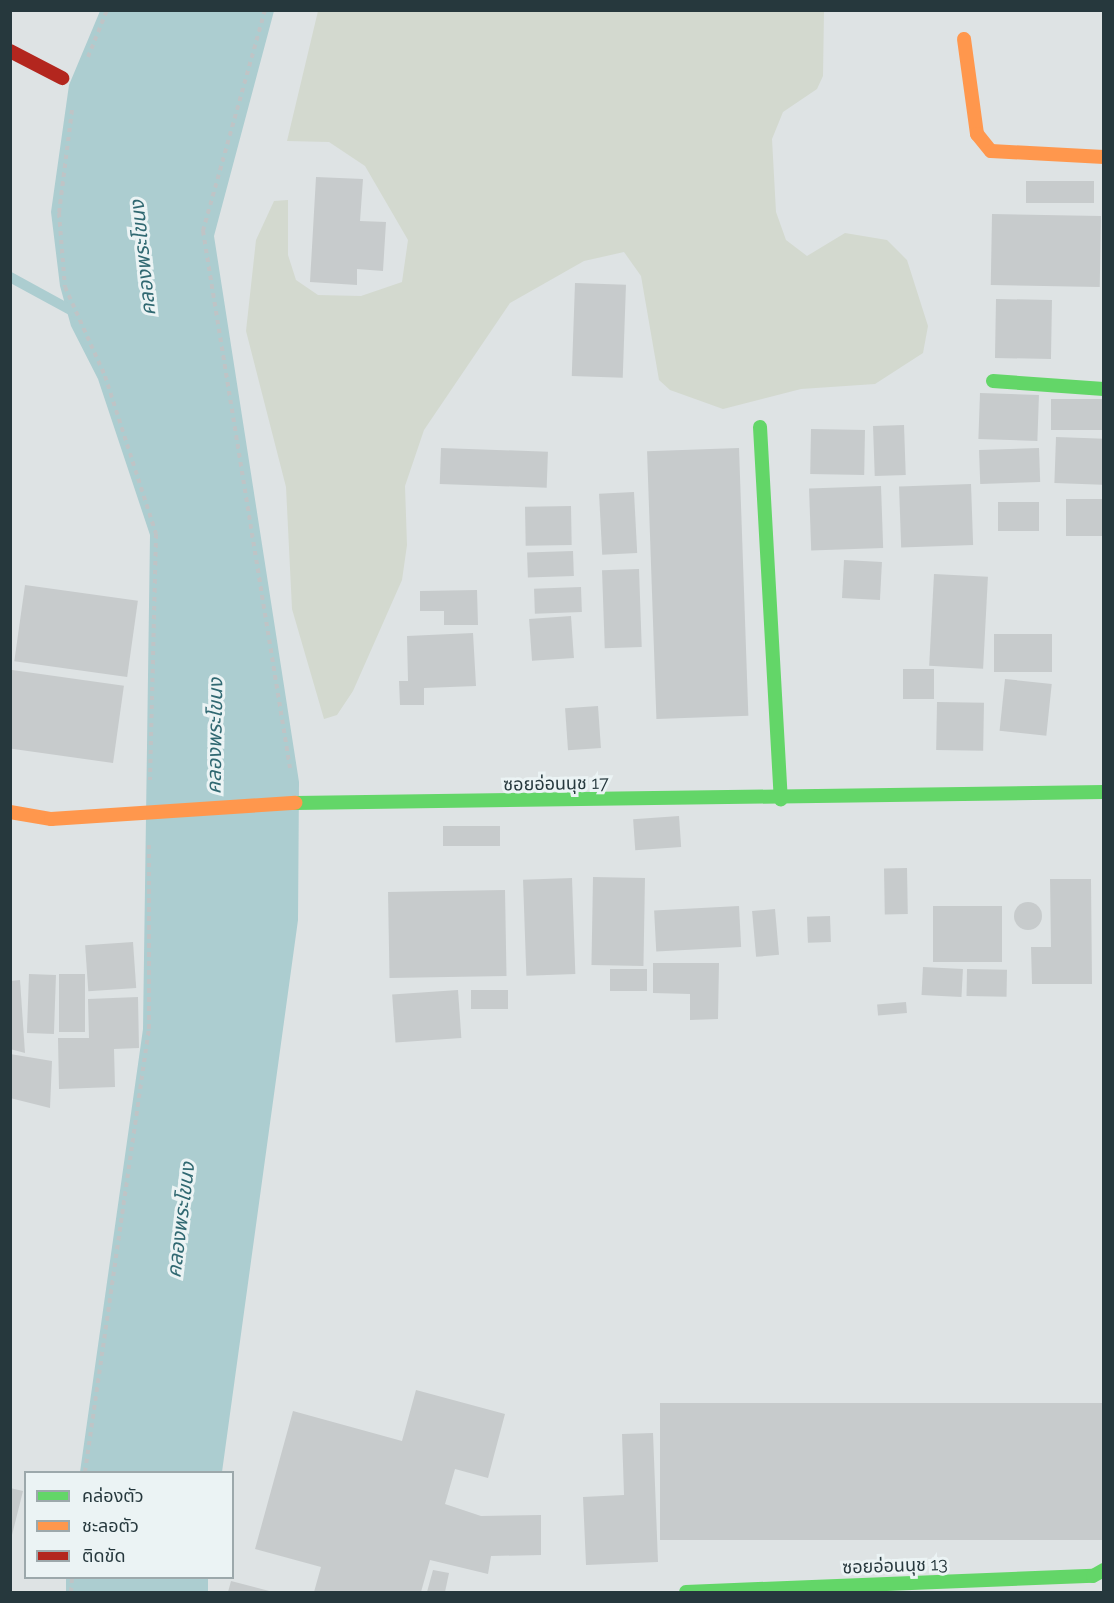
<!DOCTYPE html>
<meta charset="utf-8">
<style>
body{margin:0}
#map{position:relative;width:1114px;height:1603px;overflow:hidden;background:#dee3e4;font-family:Raleway,"Noto Sans Thai",sans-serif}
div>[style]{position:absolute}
.green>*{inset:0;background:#d3d9cf}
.water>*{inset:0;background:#accdd0;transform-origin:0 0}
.stream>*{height:10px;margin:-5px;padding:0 5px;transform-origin:5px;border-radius:5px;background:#accdd0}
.building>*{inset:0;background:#c7cbcc;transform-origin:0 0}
.round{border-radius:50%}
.path>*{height:4px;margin-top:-2px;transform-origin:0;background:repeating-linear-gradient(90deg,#bfc4c6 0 4.5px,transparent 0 9px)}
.fast>*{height:14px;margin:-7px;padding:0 7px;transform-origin:7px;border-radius:7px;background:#63d668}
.slow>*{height:14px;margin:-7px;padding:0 7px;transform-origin:7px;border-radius:7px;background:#ff974d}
.jam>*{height:14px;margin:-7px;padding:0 7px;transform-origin:7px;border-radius:7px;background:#b3261e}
span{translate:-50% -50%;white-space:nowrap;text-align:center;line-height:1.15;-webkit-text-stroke:6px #ebf3f4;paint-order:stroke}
.street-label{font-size:18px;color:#26383d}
.water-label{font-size:20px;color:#306871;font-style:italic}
.frame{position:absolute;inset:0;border:12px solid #26383d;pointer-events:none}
.legend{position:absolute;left:24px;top:1471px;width:210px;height:108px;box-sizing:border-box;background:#ebf3f4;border:2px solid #9ca8ab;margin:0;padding:8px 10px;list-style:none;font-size:18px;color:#26383d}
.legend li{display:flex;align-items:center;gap:12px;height:30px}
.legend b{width:30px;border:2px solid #9ca8ab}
</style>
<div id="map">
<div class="green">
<div style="clip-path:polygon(318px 11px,824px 11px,823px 76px,817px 89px,783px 112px,772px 139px,776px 212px,786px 240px,807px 256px,845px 233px,887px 240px,907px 260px,928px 326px,923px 353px,875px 384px,801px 389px,723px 409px,670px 390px,659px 380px,641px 276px,624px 252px,584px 261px,510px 303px,424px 430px,405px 486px,407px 545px,402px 580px,353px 691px,337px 715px,324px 719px,292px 609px,286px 487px,246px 331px,256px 240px,274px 201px,288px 200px,288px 255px,296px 280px,318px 295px,361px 296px,402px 282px,408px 240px,365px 166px,329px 142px,287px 141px)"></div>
</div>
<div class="water">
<div style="clip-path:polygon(100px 11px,274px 11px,214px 236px,299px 782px,298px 920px,222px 1472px,80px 1472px,143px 1029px,150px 535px,98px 379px,71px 326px,60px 286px,51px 212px,69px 85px)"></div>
<div style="left:66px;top:1578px;width:142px;height:14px"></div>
</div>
<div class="stream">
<div style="left:10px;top:277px;width:77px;rotate:28.6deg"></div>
</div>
<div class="building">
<div style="clip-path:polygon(316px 177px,363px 179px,360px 221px,386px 222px,383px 271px,357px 269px,357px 285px,310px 282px)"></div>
<div style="left:1094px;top:181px;width:22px;height:68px;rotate:90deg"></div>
<div style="left:992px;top:214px;width:109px;height:71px;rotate:1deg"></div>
<div style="left:575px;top:283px;width:51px;height:93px;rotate:2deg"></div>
<div style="left:996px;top:299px;width:56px;height:59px;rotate:1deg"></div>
<div style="left:980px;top:393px;width:59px;height:46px;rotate:2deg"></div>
<div style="left:1051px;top:399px;width:53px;height:31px"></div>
<div style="left:904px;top:425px;width:50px;height:31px;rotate:88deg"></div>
<div style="left:811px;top:429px;width:54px;height:45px;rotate:1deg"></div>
<div style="left:1056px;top:437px;width:48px;height:46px;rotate:2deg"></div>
<div style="left:441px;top:448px;width:107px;height:36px;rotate:2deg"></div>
<div style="left:739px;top:448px;width:268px;height:92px;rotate:88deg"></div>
<div style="left:1039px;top:448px;width:34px;height:60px;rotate:88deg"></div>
<div style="left:971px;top:484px;width:61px;height:72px;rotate:88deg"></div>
<div style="left:881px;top:486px;width:62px;height:72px;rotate:88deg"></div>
<div style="left:634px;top:492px;width:61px;height:35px;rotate:87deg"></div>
<div style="left:1066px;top:499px;width:38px;height:37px"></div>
<div style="left:998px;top:502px;width:41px;height:29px"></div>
<div style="left:571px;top:506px;width:39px;height:46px;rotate:89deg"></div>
<div style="left:573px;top:551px;width:25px;height:46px;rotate:88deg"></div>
<div style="left:844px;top:560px;width:38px;height:38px;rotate:3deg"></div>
<div style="left:639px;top:569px;width:78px;height:37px;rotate:88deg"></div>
<div style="left:934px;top:574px;width:54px;height:92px;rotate:3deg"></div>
<div style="left:25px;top:585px;width:114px;height:77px;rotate:8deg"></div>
<div style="left:581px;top:587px;width:25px;height:47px;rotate:88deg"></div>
<div style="clip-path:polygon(477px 590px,478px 625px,444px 625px,444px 611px,420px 611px,420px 591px)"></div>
<div style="left:571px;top:616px;width:42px;height:42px;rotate:86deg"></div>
<div style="clip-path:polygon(473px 633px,476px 686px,424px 688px,424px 705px,400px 705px,399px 681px,408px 681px,407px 636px)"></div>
<div style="left:1052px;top:634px;width:38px;height:58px;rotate:90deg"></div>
<div style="left:934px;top:669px;width:30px;height:31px;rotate:90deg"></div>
<div style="left:12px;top:670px;width:113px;height:78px;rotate:8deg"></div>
<div style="left:1005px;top:679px;width:47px;height:52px;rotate:6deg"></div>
<div style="left:937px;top:702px;width:47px;height:48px;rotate:1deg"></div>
<div style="left:598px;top:706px;width:42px;height:33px;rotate:86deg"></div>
<div style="left:679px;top:816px;width:31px;height:46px;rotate:86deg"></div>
<div style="left:500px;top:826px;width:20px;height:57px;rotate:90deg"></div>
<div style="left:907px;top:868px;width:46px;height:23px;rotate:89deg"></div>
<div style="left:593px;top:877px;width:52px;height:88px;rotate:1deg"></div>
<div style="left:572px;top:878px;width:96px;height:49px;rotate:88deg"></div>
<div style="clip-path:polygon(1050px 879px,1091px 879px,1092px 984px,1032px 984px,1031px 947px,1051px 947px)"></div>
<div style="left:505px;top:890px;width:86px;height:117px;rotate:89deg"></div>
<div class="round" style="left:1014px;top:902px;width:28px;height:28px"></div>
<div style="left:739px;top:906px;width:41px;height:85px;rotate:87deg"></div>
<div style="left:1002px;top:906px;width:56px;height:69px;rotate:90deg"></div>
<div style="left:775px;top:909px;width:46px;height:23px;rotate:85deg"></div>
<div style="left:830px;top:916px;width:26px;height:23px;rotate:88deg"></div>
<div style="left:133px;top:942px;width:46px;height:48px;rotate:86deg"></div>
<div style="clip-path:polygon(653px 963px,719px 963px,718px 1019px,690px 1020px,690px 994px,653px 993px)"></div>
<div style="left:923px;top:967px;width:40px;height:28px;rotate:3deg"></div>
<div style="left:610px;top:969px;width:37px;height:22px"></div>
<div style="left:967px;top:969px;width:40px;height:27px;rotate:1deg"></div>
<div style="left:29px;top:974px;width:27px;height:59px;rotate:2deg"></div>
<div style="left:59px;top:974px;width:26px;height:58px"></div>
<div style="clip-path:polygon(20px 980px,25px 1053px,10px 1049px,10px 981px)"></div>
<div style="left:458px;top:990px;width:48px;height:66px;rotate:86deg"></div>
<div style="left:471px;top:990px;width:37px;height:19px"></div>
<div style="clip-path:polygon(138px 997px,139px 1048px,114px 1049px,115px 1087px,59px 1089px,58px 1038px,89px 1038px,88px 999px)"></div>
<div style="left:906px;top:1002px;width:11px;height:29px;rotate:85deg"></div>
<div style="clip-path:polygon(10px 1054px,52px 1061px,50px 1108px,10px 1098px)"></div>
<div style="clip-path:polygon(416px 1390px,505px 1414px,488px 1478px,455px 1469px,445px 1504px,481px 1516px,541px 1515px,541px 1555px,491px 1556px,488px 1574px,430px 1560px,421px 1592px,314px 1592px,321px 1567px,255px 1549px,293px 1411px,402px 1441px)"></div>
<div style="left:1104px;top:1403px;width:137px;height:444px;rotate:90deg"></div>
<div style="clip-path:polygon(653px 1433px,658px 1562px,586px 1565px,583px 1497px,624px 1495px,622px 1434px)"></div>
<div style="clip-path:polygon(10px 1488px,23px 1491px,11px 1539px,10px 1539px)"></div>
<div style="clip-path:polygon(433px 1570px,449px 1573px,445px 1592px,427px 1592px)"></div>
<div style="clip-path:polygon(231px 1581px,273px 1592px,228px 1592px)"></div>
</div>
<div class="path">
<div style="left:265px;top:10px;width:230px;rotate:105.7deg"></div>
<div style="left:203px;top:231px;width:544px;rotate:80.8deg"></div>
<div style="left:88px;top:57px;width:51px;rotate:-68deg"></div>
<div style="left:72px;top:110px;width:104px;rotate:97.2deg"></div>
<div style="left:59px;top:213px;width:74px;rotate:85.4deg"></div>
<div style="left:65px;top:287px;width:98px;rotate:65.8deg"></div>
<div style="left:105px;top:376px;width:166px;rotate:72.1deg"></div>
<div style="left:156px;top:534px;width:246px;rotate:91.4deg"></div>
<div style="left:85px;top:1472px;width:448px;rotate:-81.8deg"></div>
<div style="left:149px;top:1029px;width:184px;rotate:-90deg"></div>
<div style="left:71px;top:1592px;width:14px;rotate:-86deg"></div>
</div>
<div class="fast">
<div style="left:993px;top:381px;width:111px;rotate:4.1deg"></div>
<div style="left:760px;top:427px;width:373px;rotate:86.8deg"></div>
<div style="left:295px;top:803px;width:809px;rotate:-0.78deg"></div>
<div style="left:686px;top:1592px;width:407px;rotate:-2.3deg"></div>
<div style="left:1093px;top:1576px;width:13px;rotate:-29deg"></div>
</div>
<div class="slow">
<div style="left:964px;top:39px;width:96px;rotate:82.2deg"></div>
<div style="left:977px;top:134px;width:22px;rotate:51deg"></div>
<div style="left:991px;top:151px;width:113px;rotate:3deg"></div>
<div style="left:10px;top:812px;width:42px;rotate:9.7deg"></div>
<div style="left:51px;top:819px;width:245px;rotate:-3.8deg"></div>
</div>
<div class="jam">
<div style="left:10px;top:51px;width:59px;rotate:27.4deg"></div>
</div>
<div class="street-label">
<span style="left:556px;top:784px;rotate:-1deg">ซอยอ่อนนุช 17</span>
<span style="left:895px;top:1566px;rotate:-2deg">ซอยอ่อนนุช 13</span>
</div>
<div class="water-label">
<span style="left:143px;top:258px;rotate:-96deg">คลองพระโขนง</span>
<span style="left:215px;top:736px;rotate:-89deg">คลองพระโขนง</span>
<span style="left:181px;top:1220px;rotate:-83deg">คลองพระโขนง</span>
</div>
<div class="frame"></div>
<ul class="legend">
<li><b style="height:8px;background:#63d668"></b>คล่องตัว</li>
<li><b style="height:8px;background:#ff974d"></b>ชะลอตัว</li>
<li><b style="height:8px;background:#b3261e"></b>ติดขัด</li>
</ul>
</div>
